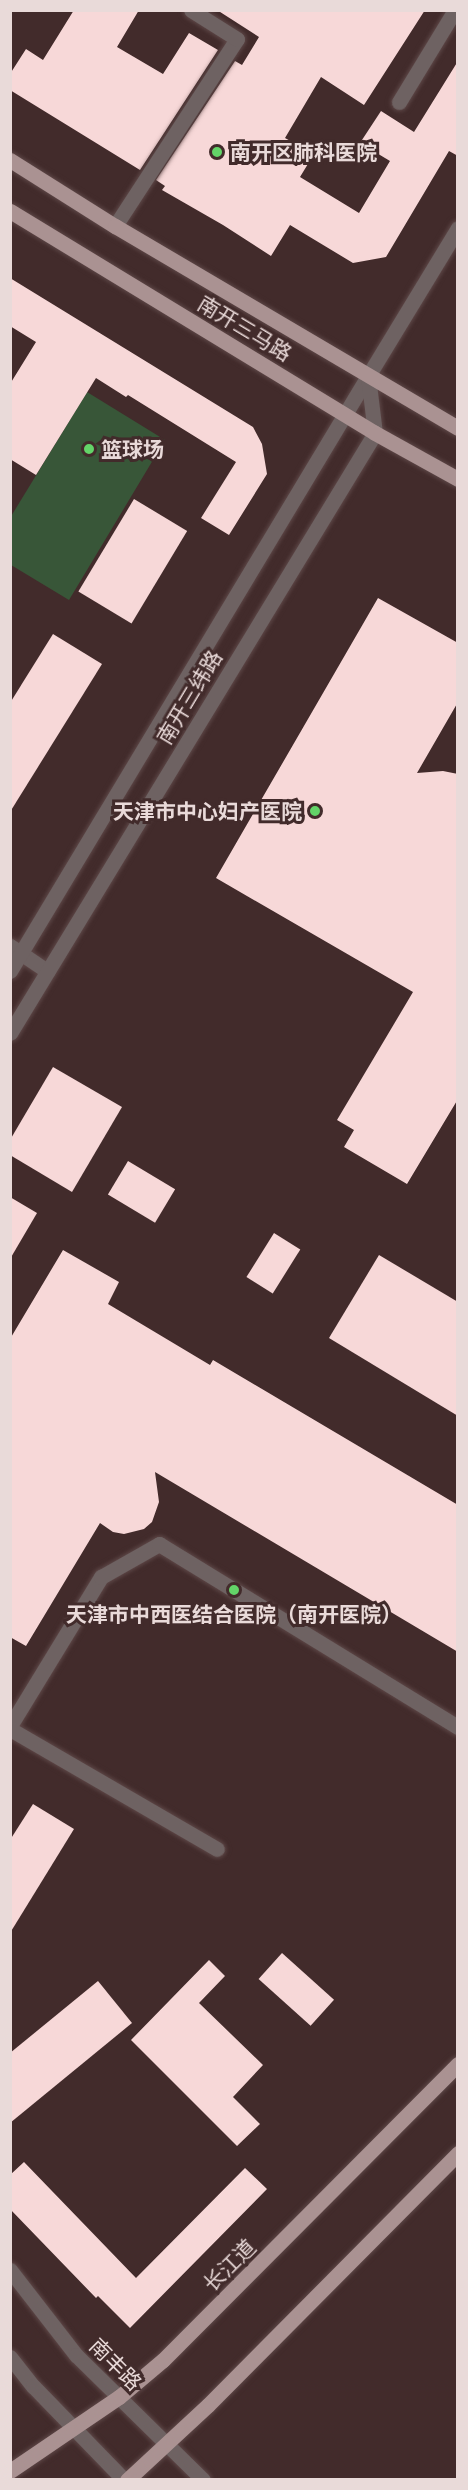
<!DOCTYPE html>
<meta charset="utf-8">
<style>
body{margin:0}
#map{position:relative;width:468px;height:2490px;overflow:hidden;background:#422b2b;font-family:"Noto Sans","Noto Sans SC",sans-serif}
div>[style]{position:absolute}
.green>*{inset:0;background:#385638}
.building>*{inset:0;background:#f7d8d8;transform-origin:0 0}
.roads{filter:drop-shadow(0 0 2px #5d4747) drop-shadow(0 0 2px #5d4747)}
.minor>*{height:15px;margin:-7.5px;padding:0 7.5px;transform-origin:7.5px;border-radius:7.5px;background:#6e6262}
.tertiary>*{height:15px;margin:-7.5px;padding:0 7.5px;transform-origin:7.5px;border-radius:7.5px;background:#6e6262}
.primary>*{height:15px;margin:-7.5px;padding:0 7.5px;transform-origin:7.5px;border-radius:7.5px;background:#aa9292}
.dots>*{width:16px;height:16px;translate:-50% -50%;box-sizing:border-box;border:3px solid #422b2b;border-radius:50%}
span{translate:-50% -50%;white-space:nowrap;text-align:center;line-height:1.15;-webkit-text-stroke:6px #422b2b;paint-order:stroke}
.poi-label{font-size:21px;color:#e9dad9;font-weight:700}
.left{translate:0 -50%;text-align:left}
.right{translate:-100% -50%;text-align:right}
.street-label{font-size:21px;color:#e9dad9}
.frame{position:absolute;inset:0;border:12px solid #e9dad9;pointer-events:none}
</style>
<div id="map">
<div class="green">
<div style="clip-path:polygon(87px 392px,165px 440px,69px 600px,11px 565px,10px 518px)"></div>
</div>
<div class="building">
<div style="clip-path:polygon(74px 10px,139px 10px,117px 47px,163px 74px,189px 33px,218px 50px,140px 170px,10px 90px,10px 74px,26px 49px,43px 60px)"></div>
<div style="clip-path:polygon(217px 10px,425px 10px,364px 105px,321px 77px,285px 138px,314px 154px,300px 177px,359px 213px,390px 161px,360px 143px,381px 111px,414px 132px,458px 61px,458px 156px,449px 151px,386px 257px,353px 263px,290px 225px,271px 256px,223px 225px,162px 190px,165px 186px,156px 180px,235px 61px,242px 65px,259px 37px)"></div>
<div style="clip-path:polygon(10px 278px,253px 427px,262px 444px,267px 474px,229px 535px,201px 518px,236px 462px,128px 395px,126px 397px,96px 378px,36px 475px,10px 459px,10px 384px,36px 342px,10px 326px)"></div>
<div style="left:134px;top:499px;width:62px;height:108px;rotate:31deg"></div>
<div style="clip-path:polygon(378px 598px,458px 643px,458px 702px,417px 773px,443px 771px,458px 774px,458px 1099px,407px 1184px,344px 1147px,354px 1130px,337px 1120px,413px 992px,216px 878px)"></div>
<div style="clip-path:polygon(53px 634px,102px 664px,10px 812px,10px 703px)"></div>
<div style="clip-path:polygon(53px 1067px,122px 1107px,72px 1192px,10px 1155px,10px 1140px)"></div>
<div style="left:128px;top:1161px;width:55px;height:39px;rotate:31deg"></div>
<div style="clip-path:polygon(10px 1197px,37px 1213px,10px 1259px)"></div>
<div style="left:274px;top:1233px;width:31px;height:52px;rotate:32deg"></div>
<div style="clip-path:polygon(63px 1250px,119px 1282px,108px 1304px,210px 1365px,213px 1360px,458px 1505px,458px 1652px,155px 1472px,159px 1502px,152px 1522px,144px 1529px,124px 1534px,113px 1532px,100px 1523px,26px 1646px,10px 1637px,10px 1339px)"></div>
<div style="clip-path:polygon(379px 1255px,458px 1302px,458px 1416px,329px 1338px)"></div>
<div style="clip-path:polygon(33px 1804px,74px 1829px,10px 1933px,10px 1840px)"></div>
<div style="left:282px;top:1953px;width:70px;height:35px;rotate:42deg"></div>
<div style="clip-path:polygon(209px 1960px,225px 1976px,199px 2003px,263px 2065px,233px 2097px,260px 2124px,237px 2146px,131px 2040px)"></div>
<div style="clip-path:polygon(98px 1981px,132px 2023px,10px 2123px,10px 2053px)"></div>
<div style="clip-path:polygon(24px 2162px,136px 2278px,245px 2168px,267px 2189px,130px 2328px,98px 2296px,96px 2298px,10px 2209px,10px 2175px)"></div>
</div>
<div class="roads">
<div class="minor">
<div style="left:399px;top:102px;width:108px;rotate:-58.7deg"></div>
<div style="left:115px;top:226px;width:223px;rotate:-56.9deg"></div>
<div style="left:237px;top:39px;width:54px;rotate:-147.8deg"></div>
<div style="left:10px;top:946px;width:45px;rotate:34deg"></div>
<div style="left:10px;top:1726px;width:175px;rotate:-58.6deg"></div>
<div style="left:101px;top:1577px;width:67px;rotate:-29.6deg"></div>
<div style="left:159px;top:1544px;width:351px;rotate:31.5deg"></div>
<div style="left:10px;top:1729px;width:239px;rotate:30.1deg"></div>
</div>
<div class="tertiary">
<div style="left:368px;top:376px;width:173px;rotate:-58.7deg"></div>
<div style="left:10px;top:971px;width:694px;rotate:-58.97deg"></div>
<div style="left:368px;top:376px;width:57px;rotate:83deg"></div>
<div style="left:375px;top:433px;width:702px;rotate:121.31deg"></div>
<div style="left:10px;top:2270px;width:108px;rotate:52.2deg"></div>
<div style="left:76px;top:2355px;width:178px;rotate:44.5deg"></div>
<div style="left:10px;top:2357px;width:37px;rotate:52deg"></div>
<div style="left:33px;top:2386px;width:131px;rotate:45.9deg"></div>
</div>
<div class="primary">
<div style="left:10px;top:160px;width:124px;rotate:32.2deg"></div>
<div style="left:115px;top:226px;width:398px;rotate:30.5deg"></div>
<div style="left:10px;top:211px;width:427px;rotate:31.3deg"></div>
<div style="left:375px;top:433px;width:95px;rotate:29deg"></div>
<div style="left:10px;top:2471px;width:132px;rotate:-34.2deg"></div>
<div style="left:119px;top:2397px;width:57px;rotate:-40.1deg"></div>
<div style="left:163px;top:2360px;width:418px;rotate:-45.1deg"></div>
<div style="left:127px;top:2480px;width:110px;rotate:-42.8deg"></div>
<div style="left:208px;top:2405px;width:355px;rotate:-45.2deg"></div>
</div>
</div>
<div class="dots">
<div style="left:217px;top:152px;background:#63d468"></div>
<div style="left:89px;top:449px;background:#63d468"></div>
<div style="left:315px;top:811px;background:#63d468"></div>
<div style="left:234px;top:1590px;background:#63d468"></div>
</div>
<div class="poi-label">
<span class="left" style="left:230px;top:152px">南开区肺科医院</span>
<span class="left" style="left:101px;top:449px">篮球场</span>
<span class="right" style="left:302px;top:811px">天津市中心妇产医院</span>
<span style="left:234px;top:1614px">天津市中西医结合医院（南开医院）</span>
</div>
<div class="street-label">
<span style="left:245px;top:328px;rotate:31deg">南开三马路</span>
<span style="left:189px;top:697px;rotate:-59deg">南开三纬路</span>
<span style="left:229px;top:2265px;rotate:-45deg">长江道</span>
<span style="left:116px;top:2364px;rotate:45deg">南丰路</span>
</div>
<div class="frame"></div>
</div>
